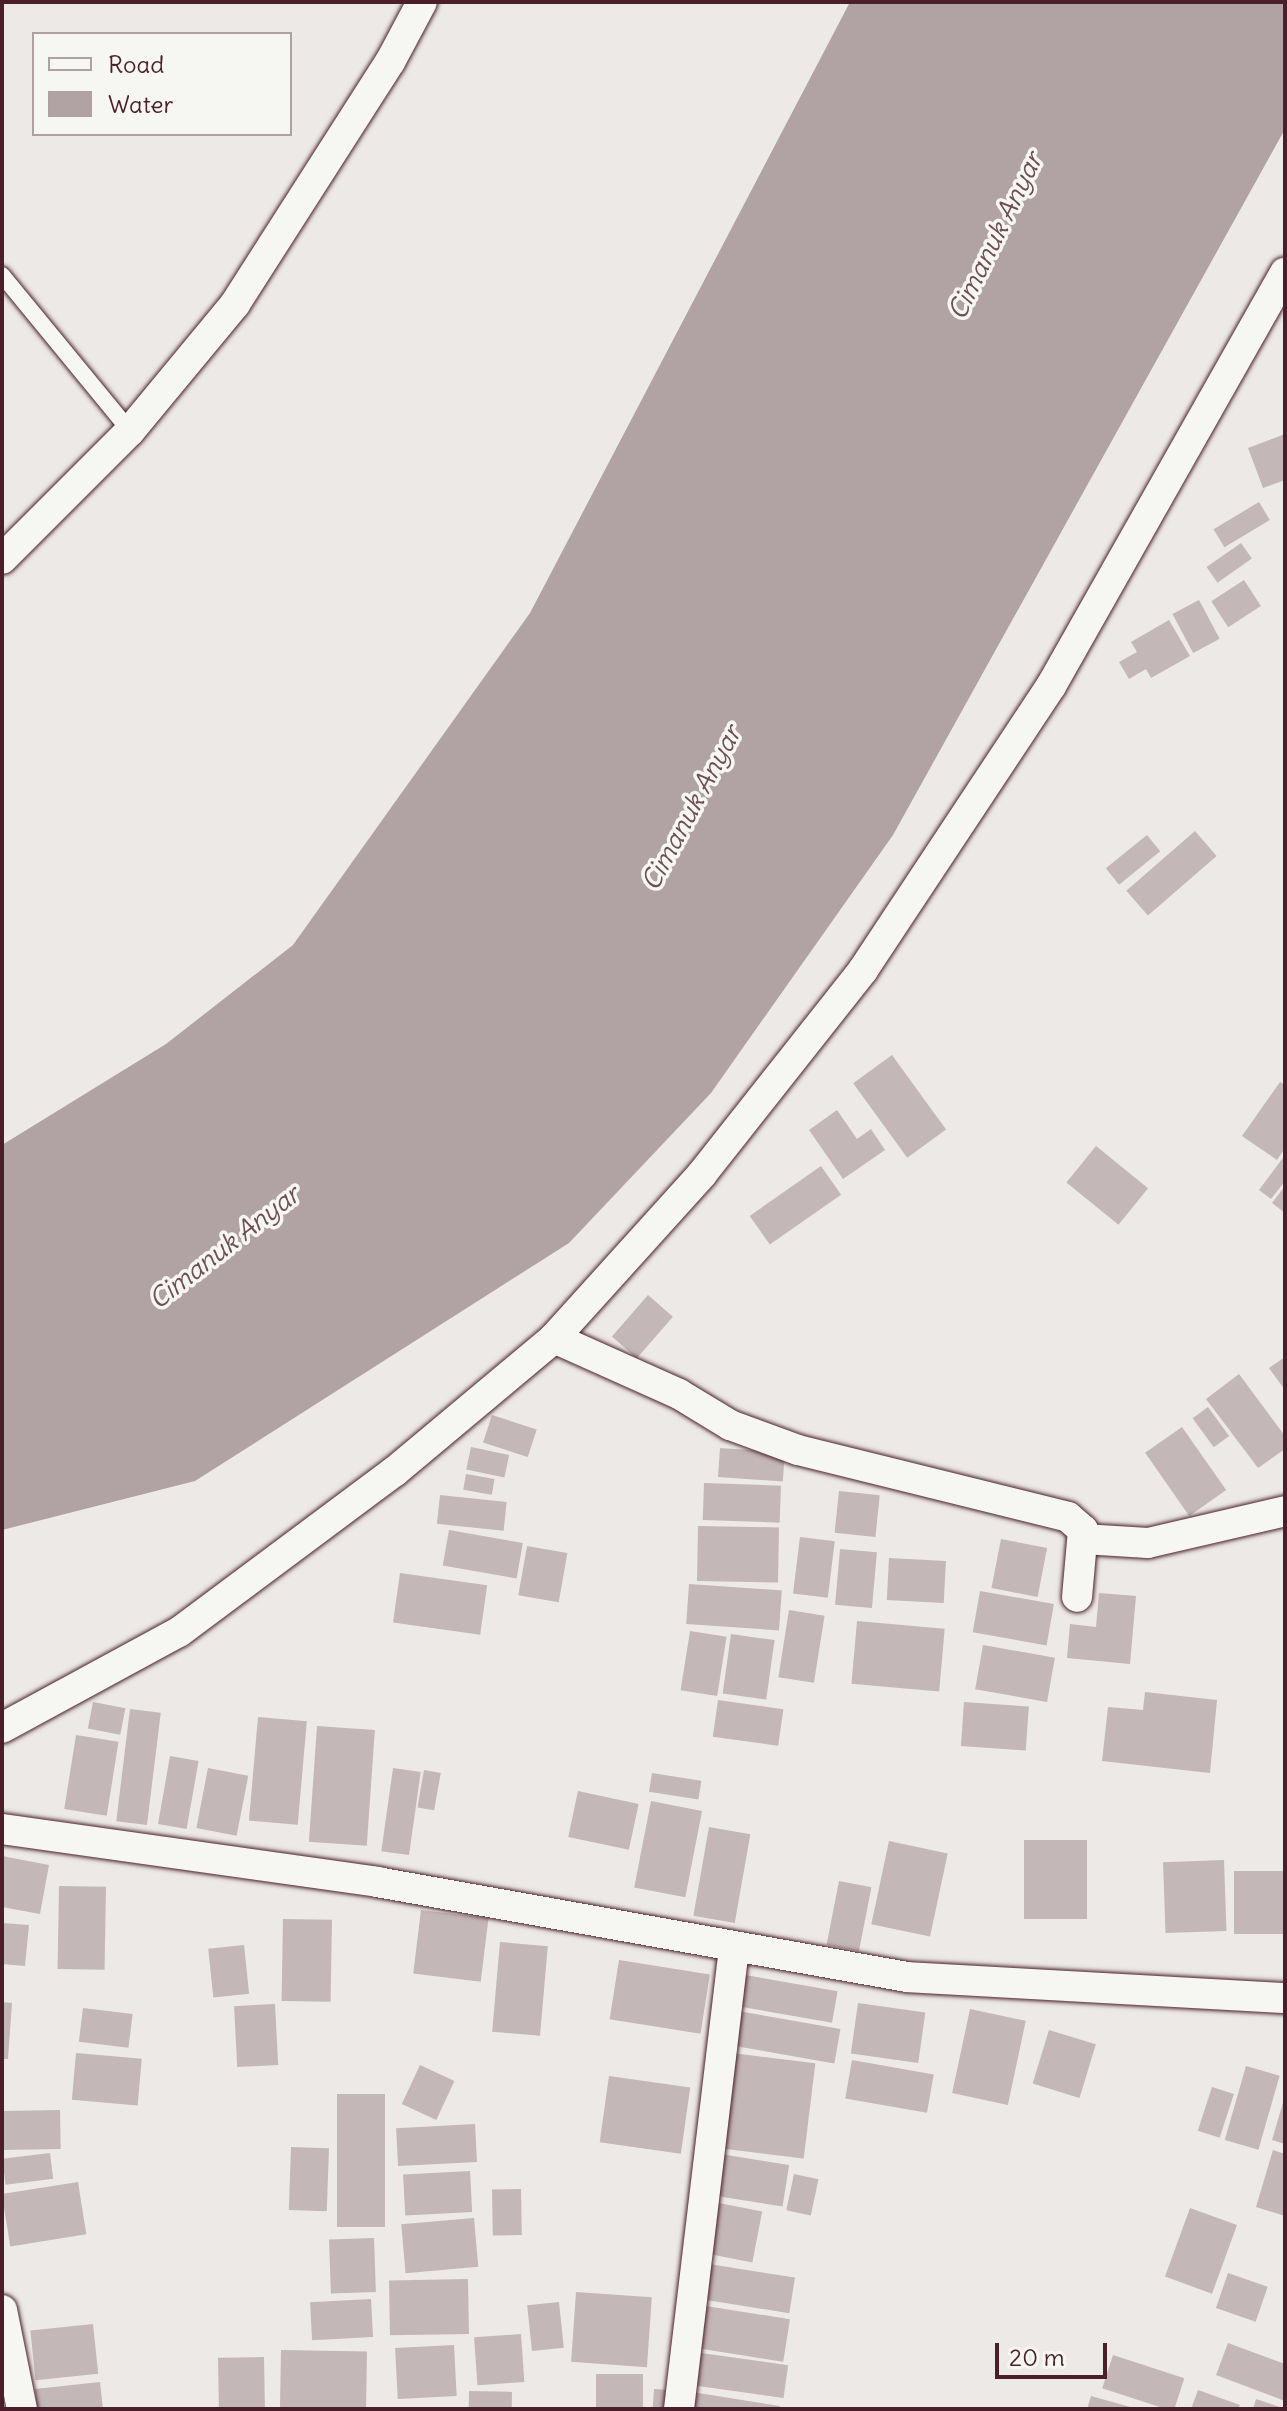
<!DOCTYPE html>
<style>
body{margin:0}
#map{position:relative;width:1287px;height:2411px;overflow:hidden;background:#ece9e6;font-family:Delius,sans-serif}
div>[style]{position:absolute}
.water>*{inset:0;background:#b1a2a3}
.building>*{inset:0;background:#c4b7b7;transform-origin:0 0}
.roads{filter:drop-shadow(0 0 2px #4a1f2b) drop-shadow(0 0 2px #4a1f2b)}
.lane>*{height:16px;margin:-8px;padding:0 8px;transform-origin:8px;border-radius:8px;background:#f6f6f2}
.street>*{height:30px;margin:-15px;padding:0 15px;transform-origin:15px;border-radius:15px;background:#f6f6f2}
span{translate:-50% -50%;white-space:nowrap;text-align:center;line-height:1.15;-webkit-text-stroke:7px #f6f6f2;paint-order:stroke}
.water-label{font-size:26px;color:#6e4d55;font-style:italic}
.frame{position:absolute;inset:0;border:4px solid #4a1f2b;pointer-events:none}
.legend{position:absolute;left:32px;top:32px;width:260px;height:104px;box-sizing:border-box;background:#f6f6f2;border:2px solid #b1a0a2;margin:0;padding:10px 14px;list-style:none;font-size:24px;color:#4a1f2b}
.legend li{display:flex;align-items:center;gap:16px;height:40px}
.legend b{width:40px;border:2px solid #b1a0a2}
.scale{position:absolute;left:995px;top:2343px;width:112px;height:36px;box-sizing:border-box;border:4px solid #4a1f2b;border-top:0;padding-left:10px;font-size:24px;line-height:28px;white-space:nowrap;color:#4a1f2b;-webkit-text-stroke:6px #f6f6f2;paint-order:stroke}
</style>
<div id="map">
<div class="water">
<div style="clip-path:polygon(850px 2px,1285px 2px,1285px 129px,893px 835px,711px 1093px,569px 1243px,195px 1481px,2px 1530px,2px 1145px,166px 1044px,293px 945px,530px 613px)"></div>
</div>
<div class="building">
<div style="clip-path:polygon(1285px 434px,1285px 480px,1263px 488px,1248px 448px)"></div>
<div style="left:1259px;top:502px;width:21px;height:53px;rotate:59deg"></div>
<div style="left:1241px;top:543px;width:19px;height:42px;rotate:55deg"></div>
<div style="left:1244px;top:580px;width:31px;height:39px;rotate:57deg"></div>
<div style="left:1199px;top:600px;width:44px;height:30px;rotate:62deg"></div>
<div style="clip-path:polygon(1169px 620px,1190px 656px,1151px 678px,1146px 669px,1129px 679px,1119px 662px,1137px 652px,1131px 642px)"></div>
<div style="left:1195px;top:831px;width:33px;height:91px;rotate:49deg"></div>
<div style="left:1147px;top:835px;width:21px;height:53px;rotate:51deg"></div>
<div style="left:892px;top:1055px;width:92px;height:48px;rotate:54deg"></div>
<div style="clip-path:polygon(1280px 1082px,1285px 1085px,1285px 1148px,1277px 1160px,1242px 1136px)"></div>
<div style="clip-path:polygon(837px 1110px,857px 1139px,871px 1129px,885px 1150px,843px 1179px,809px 1130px)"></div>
<div style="left:1096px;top:1146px;width:67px;height:47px;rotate:39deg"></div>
<div style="clip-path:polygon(1285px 1155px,1285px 1181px,1271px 1199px,1259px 1190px)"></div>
<div style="left:821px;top:1166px;width:35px;height:87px;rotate:55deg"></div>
<div style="clip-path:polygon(1285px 1186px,1285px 1213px,1272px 1203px)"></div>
<div style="left:648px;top:1295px;width:33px;height:55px;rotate:41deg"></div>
<div style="clip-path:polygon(1285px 1357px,1285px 1390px,1269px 1368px)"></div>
<div style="clip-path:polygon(1239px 1374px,1285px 1436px,1285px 1449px,1258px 1468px,1206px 1399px)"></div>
<div style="left:1208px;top:1407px;width:36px;height:19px;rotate:54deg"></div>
<div style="left:492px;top:1415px;width:47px;height:29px;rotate:18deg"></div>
<div style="left:1182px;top:1427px;width:77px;height:45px;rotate:55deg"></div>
<div style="left:471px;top:1447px;width:39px;height:23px;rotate:12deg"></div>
<div style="left:720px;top:1448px;width:65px;height:29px;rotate:4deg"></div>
<div style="left:466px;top:1474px;width:29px;height:16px;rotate:10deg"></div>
<div style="left:704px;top:1483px;width:77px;height:37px;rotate:2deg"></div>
<div style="left:839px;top:1491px;width:41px;height:42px;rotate:6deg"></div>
<div style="left:440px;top:1495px;width:67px;height:29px;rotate:6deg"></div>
<div style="left:698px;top:1526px;width:81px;height:55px;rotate:1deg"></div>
<div style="left:449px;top:1530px;width:75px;height:36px;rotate:10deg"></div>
<div style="left:800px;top:1537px;width:35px;height:57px;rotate:7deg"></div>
<div style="left:1001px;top:1539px;width:47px;height:50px;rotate:11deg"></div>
<div style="left:527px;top:1546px;width:41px;height:50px;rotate:10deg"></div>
<div style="left:840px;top:1549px;width:37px;height:56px;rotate:5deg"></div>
<div style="left:889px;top:1558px;width:57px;height:42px;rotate:3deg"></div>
<div style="left:400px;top:1573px;width:88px;height:50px;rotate:8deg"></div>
<div style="left:689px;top:1584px;width:93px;height:40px;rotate:4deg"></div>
<div style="left:980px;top:1591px;width:75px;height:42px;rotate:10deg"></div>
<div style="clip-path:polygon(1099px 1593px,1136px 1596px,1130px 1664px,1067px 1658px,1070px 1624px,1096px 1627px)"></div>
<div style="left:789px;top:1610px;width:36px;height:68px;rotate:9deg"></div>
<div style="left:857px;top:1621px;width:88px;height:63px;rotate:5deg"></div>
<div style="left:690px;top:1631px;width:37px;height:60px;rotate:9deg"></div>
<div style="left:731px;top:1634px;width:44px;height:60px;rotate:8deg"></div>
<div style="left:983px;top:1645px;width:73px;height:45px;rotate:10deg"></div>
<div style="clip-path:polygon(1145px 1692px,1217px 1700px,1210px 1773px,1102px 1761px,1108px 1707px,1143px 1710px)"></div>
<div style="left:718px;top:1700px;width:66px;height:37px;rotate:8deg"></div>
<div style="left:93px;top:1702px;width:33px;height:27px;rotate:11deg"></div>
<div style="left:964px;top:1702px;width:65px;height:44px;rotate:4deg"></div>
<div style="left:130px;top:1709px;width:31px;height:113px;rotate:7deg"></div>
<div style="left:258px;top:1717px;width:49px;height:104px;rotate:5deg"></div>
<div style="left:317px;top:1726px;width:58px;height:116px;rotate:4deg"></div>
<div style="left:76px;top:1735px;width:43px;height:75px;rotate:9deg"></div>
<div style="left:170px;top:1756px;width:29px;height:69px;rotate:10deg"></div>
<div style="left:208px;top:1768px;width:41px;height:61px;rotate:11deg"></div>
<div style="left:393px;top:1768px;width:28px;height:84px;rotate:8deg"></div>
<div style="left:424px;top:1770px;width:17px;height:38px;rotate:10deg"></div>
<div style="left:652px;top:1773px;width:50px;height:19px;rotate:9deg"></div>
<div style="left:578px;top:1791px;width:62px;height:47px;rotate:12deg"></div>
<div style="left:651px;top:1801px;width:52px;height:88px;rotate:11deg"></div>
<div style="left:709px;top:1827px;width:42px;height:90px;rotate:10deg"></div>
<div style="left:1087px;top:1840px;width:79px;height:63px;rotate:90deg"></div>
<div style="left:889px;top:1841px;width:60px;height:85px;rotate:12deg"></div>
<div style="clip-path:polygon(2px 1856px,49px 1865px,40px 1914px,2px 1907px)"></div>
<div style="left:1224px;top:1860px;width:71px;height:61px;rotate:88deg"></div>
<div style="left:1285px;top:1871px;width:63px;height:51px;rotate:90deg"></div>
<div style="left:839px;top:1881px;width:33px;height:65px;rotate:11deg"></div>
<div style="left:59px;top:1886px;width:47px;height:83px;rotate:1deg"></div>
<div style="left:421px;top:1910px;width:68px;height:64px;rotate:7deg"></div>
<div style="left:283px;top:1919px;width:49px;height:82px;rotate:1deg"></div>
<div style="clip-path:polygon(2px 1923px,29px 1925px,25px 1966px,2px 1964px)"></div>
<div style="left:500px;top:1942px;width:48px;height:90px;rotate:5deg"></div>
<div style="left:244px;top:1945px;width:49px;height:36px;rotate:84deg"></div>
<div style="left:619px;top:1960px;width:92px;height:60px;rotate:9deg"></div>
<div style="left:745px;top:1975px;width:94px;height:32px;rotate:10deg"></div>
<div style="clip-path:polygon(2px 2002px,12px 2003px,8px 2059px,2px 2059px)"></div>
<div style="left:858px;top:2003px;width:68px;height:51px;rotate:8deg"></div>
<div style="left:275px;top:2004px;width:61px;height:41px;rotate:87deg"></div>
<div style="left:83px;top:2008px;width:50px;height:34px;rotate:7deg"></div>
<div style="left:970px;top:2009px;width:57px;height:86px;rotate:12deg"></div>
<div style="left:738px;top:2011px;width:104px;height:35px;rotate:10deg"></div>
<div style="left:1049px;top:2030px;width:49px;height:56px;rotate:17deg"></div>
<div style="left:76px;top:2053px;width:66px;height:47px;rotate:5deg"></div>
<div style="left:732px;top:2053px;width:84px;height:96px;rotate:7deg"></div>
<div style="left:852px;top:2060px;width:83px;height:39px;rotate:10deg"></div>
<div style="left:420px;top:2065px;width:38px;height:43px;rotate:25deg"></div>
<div style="left:1246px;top:2066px;width:35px;height:77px;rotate:16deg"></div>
<div style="left:609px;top:2076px;width:82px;height:67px;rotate:8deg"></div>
<div style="left:1212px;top:2087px;width:23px;height:46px;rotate:18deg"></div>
<div style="left:337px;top:2094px;width:48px;height:133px"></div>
<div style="clip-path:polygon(1284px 2099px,1285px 2099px,1285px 2144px,1272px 2140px)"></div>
<div style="left:60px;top:2110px;width:39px;height:58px;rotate:89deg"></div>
<div style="left:475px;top:2124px;width:38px;height:79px;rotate:87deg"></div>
<div style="left:291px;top:2147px;width:38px;height:63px;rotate:2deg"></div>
<div style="clip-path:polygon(1273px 2150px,1285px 2154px,1285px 2216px,1256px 2207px)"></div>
<div style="left:50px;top:2153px;width:26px;height:48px;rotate:83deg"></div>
<div style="left:720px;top:2154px;width:70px;height:42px;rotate:9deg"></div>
<div style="left:470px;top:2171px;width:41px;height:67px;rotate:87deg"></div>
<div style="left:794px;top:2174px;width:25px;height:37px;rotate:12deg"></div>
<div style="left:78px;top:2182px;width:53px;height:77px;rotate:81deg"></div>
<div style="left:521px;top:2189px;width:46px;height:29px;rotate:89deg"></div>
<div style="left:719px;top:2203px;width:44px;height:52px;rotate:11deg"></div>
<div style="left:1190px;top:2208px;width:50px;height:73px;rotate:20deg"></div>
<div style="left:474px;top:2218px;width:49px;height:73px;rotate:85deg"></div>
<div style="left:374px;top:2238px;width:54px;height:45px;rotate:88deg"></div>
<div style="left:709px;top:2264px;width:87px;height:36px;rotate:9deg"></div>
<div style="left:1228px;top:2273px;width:42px;height:37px;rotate:19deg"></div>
<div style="left:468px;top:2279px;width:55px;height:79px;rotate:89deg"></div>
<div style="left:576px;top:2292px;width:76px;height:70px;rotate:4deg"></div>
<div style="left:371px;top:2299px;width:38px;height:61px;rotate:87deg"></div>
<div style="left:559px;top:2302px;width:46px;height:32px;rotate:84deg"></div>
<div style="left:706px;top:2306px;width:85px;height:43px;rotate:9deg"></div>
<div style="left:93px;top:2324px;width:50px;height:63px;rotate:84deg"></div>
<div style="left:521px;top:2334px;width:48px;height:47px;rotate:86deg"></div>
<div style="clip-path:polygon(1228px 2343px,1285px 2364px,1285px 2401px,1216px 2375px)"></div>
<div style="left:454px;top:2345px;width:51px;height:59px;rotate:87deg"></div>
<div style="left:281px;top:2350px;width:86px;height:57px;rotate:1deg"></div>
<div style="left:701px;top:2353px;width:88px;height:33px;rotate:8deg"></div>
<div style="left:1113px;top:2355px;width:75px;height:35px;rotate:18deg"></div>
<div style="left:264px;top:2357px;width:52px;height:46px;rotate:89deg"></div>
<div style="left:643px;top:2374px;width:35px;height:47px;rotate:90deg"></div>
<div style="clip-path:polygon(100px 2382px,103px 2409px,37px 2409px,35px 2389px)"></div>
<div style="left:654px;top:2389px;width:15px;height:20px;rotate:4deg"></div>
<div style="clip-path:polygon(1198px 2390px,1240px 2405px,1238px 2409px,1191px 2409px)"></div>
<div style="left:469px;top:2391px;width:43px;height:18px;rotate:1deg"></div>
<div style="clip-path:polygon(692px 2392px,780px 2406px,780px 2409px,690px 2409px)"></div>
<div style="clip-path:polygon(1091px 2396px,1134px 2408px,1134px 2409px,1087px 2409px)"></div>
<div style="clip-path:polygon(1256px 2399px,1283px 2408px,1283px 2409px,1253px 2409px)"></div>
</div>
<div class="roads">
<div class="lane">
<div style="left:2px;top:275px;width:202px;rotate:50.6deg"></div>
</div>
<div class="street">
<div style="left:2px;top:559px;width:181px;rotate:-45deg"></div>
<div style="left:130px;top:431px;width:165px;rotate:-50.4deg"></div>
<div style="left:235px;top:304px;width:287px;rotate:-57.4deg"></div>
<div style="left:390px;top:62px;width:68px;rotate:-61.9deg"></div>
<div style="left:554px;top:1338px;width:137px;rotate:24.1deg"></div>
<div style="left:679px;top:1394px;width:60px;rotate:31.3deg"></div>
<div style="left:730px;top:1425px;width:72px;rotate:20.2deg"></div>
<div style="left:798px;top:1450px;width:278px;rotate:13.9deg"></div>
<div style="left:1068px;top:1517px;width:20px;rotate:41deg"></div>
<div style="left:1083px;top:1530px;width:67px;rotate:95.1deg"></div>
<div style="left:1083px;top:1539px;width:65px;rotate:3.5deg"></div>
<div style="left:1148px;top:1543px;width:141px;rotate:-13.1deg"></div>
<div style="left:2px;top:1728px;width:201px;rotate:-28.5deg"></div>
<div style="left:179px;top:1632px;width:268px;rotate:-36.7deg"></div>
<div style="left:394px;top:1472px;width:209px;rotate:-39.9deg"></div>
<div style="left:554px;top:1338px;width:221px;rotate:-47.9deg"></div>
<div style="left:702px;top:1174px;width:260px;rotate:-51.7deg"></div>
<div style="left:863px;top:970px;width:341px;rotate:-56.5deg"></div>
<div style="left:1051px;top:686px;width:475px;rotate:-60.5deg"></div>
<div style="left:2px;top:1829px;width:379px;rotate:8deg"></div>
<div style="left:377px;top:1882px;width:538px;rotate:10.16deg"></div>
<div style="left:907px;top:1977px;width:379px;rotate:3.2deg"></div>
<div style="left:2px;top:2310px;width:101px;rotate:78.6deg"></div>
<div style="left:679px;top:2409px;width:462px;rotate:-83.2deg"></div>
</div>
</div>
<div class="water-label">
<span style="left:995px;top:236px;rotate:-64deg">Cimanuk Anyar</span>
<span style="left:691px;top:808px;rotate:-62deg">Cimanuk Anyar</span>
<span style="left:224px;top:1247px;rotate:-38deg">Cimanuk Anyar</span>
</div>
<div class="frame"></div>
<ul class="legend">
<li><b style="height:10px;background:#f6f6f2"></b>Road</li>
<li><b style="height:22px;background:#b1a2a3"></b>Water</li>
</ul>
<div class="scale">20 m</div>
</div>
